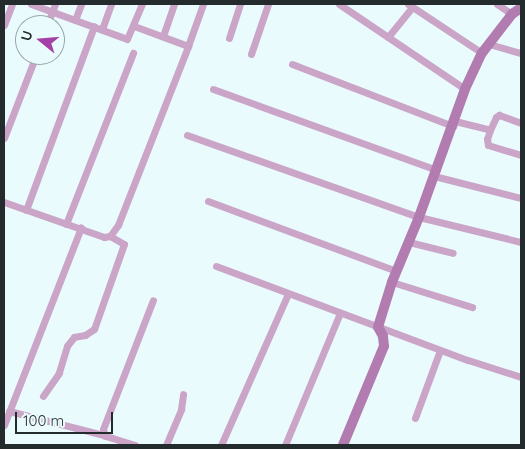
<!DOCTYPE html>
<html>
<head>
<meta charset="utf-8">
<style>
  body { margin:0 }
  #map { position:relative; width:525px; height:449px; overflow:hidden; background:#eafbfd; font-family:Quicksand,sans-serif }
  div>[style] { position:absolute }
  .street>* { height:7px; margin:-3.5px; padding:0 3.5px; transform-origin:3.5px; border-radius:3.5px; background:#caa5c8 }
  .secondary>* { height:10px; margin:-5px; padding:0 5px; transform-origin:5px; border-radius:5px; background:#b27cb0 }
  span { translate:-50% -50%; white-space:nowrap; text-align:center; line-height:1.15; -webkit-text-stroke:4px #eafbfd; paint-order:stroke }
  .frame { position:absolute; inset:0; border:5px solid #242b2c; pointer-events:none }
  .north { position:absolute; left:15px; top:15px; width:50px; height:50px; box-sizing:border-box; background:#eafbfd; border:1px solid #9ba8a9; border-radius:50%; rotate:287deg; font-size:14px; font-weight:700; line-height:20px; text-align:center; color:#242b2c }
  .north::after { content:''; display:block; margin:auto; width:18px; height:22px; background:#a540a5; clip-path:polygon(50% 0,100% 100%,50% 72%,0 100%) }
  .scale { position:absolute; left:15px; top:412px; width:98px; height:22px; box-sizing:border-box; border:2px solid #242b2c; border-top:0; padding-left:6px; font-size:15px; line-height:18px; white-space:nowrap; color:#242b2c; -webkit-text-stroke:4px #eafbfd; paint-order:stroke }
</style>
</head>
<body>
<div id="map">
  <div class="street">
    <div style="left:31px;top:4px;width:102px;rotate:20deg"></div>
    <div style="left:127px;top:39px;width:38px;rotate:-67deg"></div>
    <div style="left:339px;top:4px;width:152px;rotate:34deg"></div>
    <div style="left:408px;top:4px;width:89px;rotate:33.5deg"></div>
    <div style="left:497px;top:4px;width:18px;rotate:34deg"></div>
    <div style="left:75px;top:20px;width:17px;rotate:-69deg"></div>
    <div style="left:4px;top:25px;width:22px;rotate:-69deg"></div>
    <div style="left:47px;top:25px;width:22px;rotate:-69deg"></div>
    <div style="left:134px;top:26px;width:58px;rotate:20.3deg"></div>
    <div style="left:188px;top:46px;width:45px;rotate:-70.3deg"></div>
    <div style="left:102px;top:29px;width:27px;rotate:-70deg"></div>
    <div style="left:163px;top:36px;width:34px;rotate:-71deg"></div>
    <div style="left:388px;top:37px;width:38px;rotate:-51deg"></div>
    <div style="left:229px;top:38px;width:36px;rotate:-72deg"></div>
    <div style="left:489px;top:44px;width:33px;rotate:16deg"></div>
    <div style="left:251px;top:54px;width:53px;rotate:-71.2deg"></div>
    <div style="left:292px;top:64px;width:173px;rotate:21.1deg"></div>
    <div style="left:213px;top:89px;width:238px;rotate:19.9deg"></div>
    <div style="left:455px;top:121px;width:36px;rotate:14deg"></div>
    <div style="left:490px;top:130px;width:14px;rotate:-65deg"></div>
    <div style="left:496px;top:117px;width:4px;rotate:-34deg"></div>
    <div style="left:499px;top:115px;width:23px;rotate:20deg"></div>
    <div style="left:490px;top:130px;width:9px;rotate:108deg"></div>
    <div style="left:487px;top:139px;width:6px;rotate:81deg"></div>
    <div style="left:488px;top:145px;width:34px;rotate:17deg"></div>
    <div style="left:187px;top:135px;width:246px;rotate:19.5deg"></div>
    <div style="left:419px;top:217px;width:105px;rotate:13.8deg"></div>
    <div style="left:4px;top:138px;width:89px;rotate:-68.9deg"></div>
    <div style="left:434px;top:176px;width:90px;rotate:14.2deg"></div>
    <div style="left:208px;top:201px;width:201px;rotate:20.4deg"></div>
    <div style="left:4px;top:202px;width:106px;rotate:19.3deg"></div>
    <div style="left:104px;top:237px;width:6px;rotate:-9deg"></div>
    <div style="left:110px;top:236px;width:16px;rotate:30deg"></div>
    <div style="left:124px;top:244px;width:90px;rotate:109.4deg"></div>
    <div style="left:94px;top:329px;width:11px;rotate:146deg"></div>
    <div style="left:85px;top:335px;width:11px;rotate:170deg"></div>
    <div style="left:74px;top:337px;width:11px;rotate:128deg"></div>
    <div style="left:67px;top:346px;width:28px;rotate:107deg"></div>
    <div style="left:59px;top:373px;width:28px;rotate:125deg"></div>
    <div style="left:26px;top:210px;width:196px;rotate:-69.7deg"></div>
    <div style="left:66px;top:224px;width:184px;rotate:-68.6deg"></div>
    <div style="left:110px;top:236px;width:14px;rotate:-54deg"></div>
    <div style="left:118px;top:225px;width:192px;rotate:-68.6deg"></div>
    <div style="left:409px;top:242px;width:45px;rotate:14deg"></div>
    <div style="left:216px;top:266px;width:269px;rotate:20.5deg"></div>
    <div style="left:468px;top:360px;width:56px;rotate:17.8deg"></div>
    <div style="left:392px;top:282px;width:84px;rotate:17.4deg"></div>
    <div style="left:9px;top:411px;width:98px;rotate:14.2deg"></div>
    <div style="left:415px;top:418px;width:72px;rotate:-69.8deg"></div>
    <div style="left:4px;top:425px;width:212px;rotate:-68.7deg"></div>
    <div style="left:135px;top:445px;width:31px;rotate:-163deg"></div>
    <div style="left:105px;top:436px;width:7px;rotate:-106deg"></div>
    <div style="left:103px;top:429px;width:138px;rotate:-68.8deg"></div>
    <div style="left:166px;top:445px;width:39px;rotate:-67deg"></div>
    <div style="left:181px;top:409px;width:15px;rotate:-82deg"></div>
    <div style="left:221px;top:445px;width:165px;rotate:-66.1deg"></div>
    <div style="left:285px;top:445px;width:143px;rotate:-67.4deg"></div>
  </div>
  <div class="secondary">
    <div style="left:343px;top:445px;width:107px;rotate:-67.5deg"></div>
    <div style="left:384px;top:346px;width:10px;rotate:-96deg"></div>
    <div style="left:383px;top:336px;width:10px;rotate:-119deg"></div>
    <div style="left:378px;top:327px;width:47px;rotate:-72.7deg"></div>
    <div style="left:392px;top:282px;width:70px;rotate:-67.4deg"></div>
    <div style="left:419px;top:217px;width:136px;rotate:-70.2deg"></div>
    <div style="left:465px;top:89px;width:40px;rotate:-65deg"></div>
    <div style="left:482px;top:53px;width:49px;rotate:-52.4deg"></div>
    <div style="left:512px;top:14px;width:11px;rotate:-34deg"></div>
  </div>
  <div class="frame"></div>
  <div class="north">U</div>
  <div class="scale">100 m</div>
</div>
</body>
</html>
